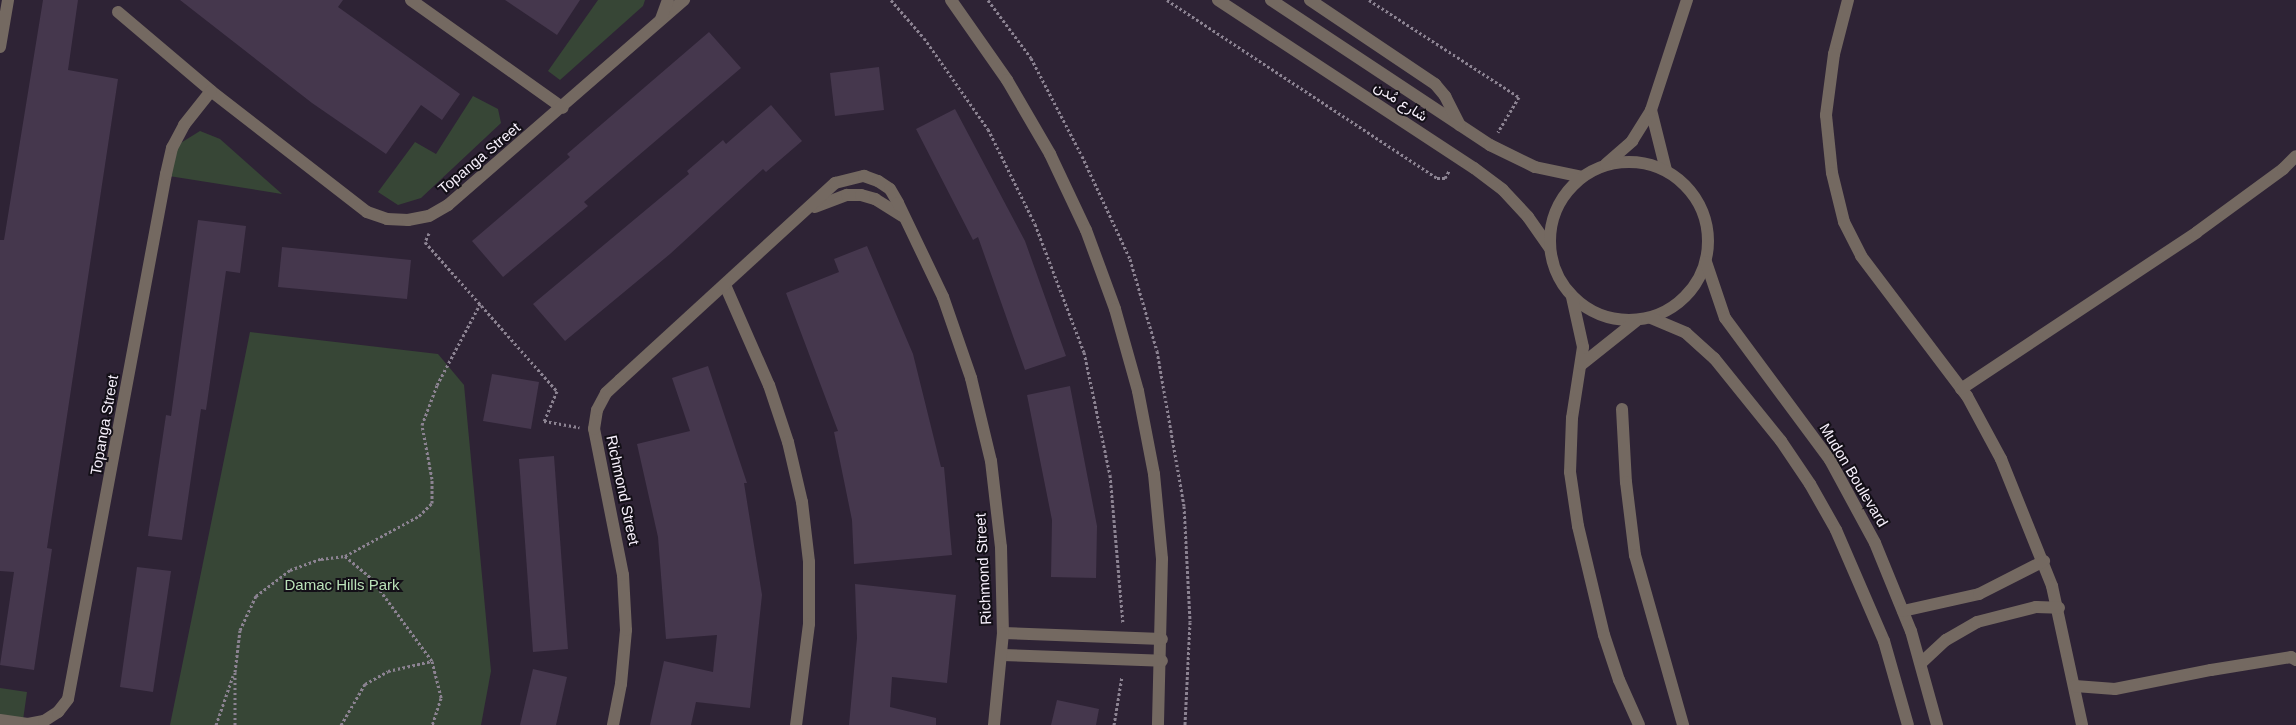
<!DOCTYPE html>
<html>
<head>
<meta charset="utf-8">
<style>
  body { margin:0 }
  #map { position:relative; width:2296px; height:725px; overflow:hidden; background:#2e2335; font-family:Helvetica,Vazirmatn,sans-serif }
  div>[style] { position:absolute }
  .green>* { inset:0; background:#374636 }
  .building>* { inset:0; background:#45374d }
  .path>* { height:3px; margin-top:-1.5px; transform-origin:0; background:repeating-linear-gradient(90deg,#8c8392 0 2.5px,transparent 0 5px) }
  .minor>* { height:12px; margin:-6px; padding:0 6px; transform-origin:6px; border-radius:6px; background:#746961 }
  .minor>.ring { margin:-6px; padding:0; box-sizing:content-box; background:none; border:12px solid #746961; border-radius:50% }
  span { translate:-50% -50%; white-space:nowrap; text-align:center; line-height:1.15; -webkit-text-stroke:4px #130f17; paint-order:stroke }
  .street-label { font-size:15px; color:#f7f0fc }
  .park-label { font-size:15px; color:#bae2b8 }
</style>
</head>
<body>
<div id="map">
  <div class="green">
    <div style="clip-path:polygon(598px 0,645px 0,643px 6px,560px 80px,548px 71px)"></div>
    <div style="clip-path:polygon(473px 96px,498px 109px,501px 123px,421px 198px,398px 205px,378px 192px,415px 142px,436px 154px)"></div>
    <div style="clip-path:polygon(200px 131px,220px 139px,282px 194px,169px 176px,179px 144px)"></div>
    <div style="clip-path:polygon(250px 332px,438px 354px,464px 385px,491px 671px,481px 725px,170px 725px)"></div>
    <div style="clip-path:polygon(0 688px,27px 692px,23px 720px,0 717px)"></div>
  </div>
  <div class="building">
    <div style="clip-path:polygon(43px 0,78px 0,68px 70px,118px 79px,47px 548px,52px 549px,34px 670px,0 665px,14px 572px,0 571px,0 240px,4px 240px)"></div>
    <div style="clip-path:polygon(180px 0,343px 0,338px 7px,460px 94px,442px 120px,421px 105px,386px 154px,312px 103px)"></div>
    <div style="clip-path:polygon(505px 0,580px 0,557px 35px)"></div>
    <div style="clip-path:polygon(709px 32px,741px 68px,584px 202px,588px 206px,503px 277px,472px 241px,570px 157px,567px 154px)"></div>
    <div style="clip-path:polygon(879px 67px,884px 110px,835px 116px,830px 73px)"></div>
    <div style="clip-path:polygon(771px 105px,802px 141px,766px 172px,763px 169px,670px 254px,565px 341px,533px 304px,689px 174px,687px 171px,723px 140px,726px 144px)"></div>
    <div style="clip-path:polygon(955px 109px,1025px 241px,1066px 356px,1025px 370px,978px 237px,973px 240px,916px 129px)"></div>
    <div style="clip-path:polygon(198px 220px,246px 226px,240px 273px,226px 271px,206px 410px,201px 409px,182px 540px,148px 536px,166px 415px,171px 416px)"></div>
    <div style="clip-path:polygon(867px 246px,913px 354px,941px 467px,944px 467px,952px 555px,854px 564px,852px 520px,834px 432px,838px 431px,786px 293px,839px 272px,834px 259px)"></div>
    <div style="clip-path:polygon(282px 247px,411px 260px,407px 299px,278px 287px)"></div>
    <div style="clip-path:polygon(708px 366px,747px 483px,744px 483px,762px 595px,750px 708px,696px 702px,691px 725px,650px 725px,664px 661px,713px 672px,717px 635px,666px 639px,658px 537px,637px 444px,690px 431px,672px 378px)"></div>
    <div style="clip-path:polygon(492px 374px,539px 382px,531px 429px,483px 421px)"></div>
    <div style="clip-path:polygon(1070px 386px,1097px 526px,1096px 578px,1051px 577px,1052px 520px,1027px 395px)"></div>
    <div style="clip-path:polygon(554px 456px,568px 649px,533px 652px,519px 459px)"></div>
    <div style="clip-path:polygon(137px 567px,171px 571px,153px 692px,120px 687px)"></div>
    <div style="clip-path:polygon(855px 584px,956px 595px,947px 683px,892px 677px,890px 707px,936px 718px,936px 725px,849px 725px,857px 638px)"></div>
    <div style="clip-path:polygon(533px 669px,567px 677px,556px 725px,520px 725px)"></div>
    <div style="clip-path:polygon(1057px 700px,1099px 709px,1096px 725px,1051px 725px)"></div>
  </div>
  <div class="path">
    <div style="left:891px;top:0;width:50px;rotate:49deg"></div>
    <div style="left:924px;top:38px;width:111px;rotate:54.9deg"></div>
    <div style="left:988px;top:129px;width:106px;rotate:63.7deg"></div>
    <div style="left:1035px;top:224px;width:137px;rotate:69.1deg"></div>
    <div style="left:1084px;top:352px;width:126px;rotate:78.1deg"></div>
    <div style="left:1110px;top:475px;width:149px;rotate:85deg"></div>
    <div style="left:988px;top:0;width:72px;rotate:53.4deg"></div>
    <div style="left:1031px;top:58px;width:110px;rotate:62.5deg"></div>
    <div style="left:1082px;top:156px;width:114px;rotate:65deg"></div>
    <div style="left:1130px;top:259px;width:96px;rotate:73.6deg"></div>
    <div style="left:1157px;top:351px;width:157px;rotate:80.1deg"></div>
    <div style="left:1184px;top:506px;width:116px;rotate:87deg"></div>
    <div style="left:1190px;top:622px;width:103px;rotate:92.8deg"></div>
    <div style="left:1167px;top:0;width:323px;rotate:33.4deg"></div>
    <div style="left:1437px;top:178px;width:8px"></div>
    <div style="left:1445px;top:178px;width:8px;rotate:-60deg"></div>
    <div style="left:1369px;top:0;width:179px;rotate:32.9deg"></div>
    <div style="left:1519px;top:97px;width:41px;rotate:121deg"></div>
    <div style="left:429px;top:233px;width:10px;rotate:114deg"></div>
    <div style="left:425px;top:242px;width:199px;rotate:48.5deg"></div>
    <div style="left:557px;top:391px;width:33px;rotate:113deg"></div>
    <div style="left:544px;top:421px;width:36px;rotate:10deg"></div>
    <div style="left:345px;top:556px;width:84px;rotate:-28.4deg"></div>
    <div style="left:419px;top:516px;width:18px;rotate:-45deg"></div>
    <div style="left:432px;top:503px;width:24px;rotate:-90deg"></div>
    <div style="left:432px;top:479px;width:55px;rotate:-100.5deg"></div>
    <div style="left:422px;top:425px;width:43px;rotate:-69.4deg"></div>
    <div style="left:437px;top:385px;width:92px;rotate:-62deg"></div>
    <div style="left:216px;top:725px;width:52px;rotate:-70.9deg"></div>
    <div style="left:235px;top:725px;width:53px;rotate:-90deg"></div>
    <div style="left:235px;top:672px;width:42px;rotate:-83.2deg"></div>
    <div style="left:240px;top:630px;width:38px;rotate:-65deg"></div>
    <div style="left:256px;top:596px;width:43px;rotate:-37.4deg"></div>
    <div style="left:290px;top:570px;width:33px;rotate:-20deg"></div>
    <div style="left:321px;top:559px;width:24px;rotate:-7deg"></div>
    <div style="left:345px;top:556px;width:34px;rotate:40deg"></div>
    <div style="left:371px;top:578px;width:103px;rotate:53.7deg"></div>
    <div style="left:432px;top:661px;width:38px;rotate:76deg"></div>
    <div style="left:441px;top:698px;width:28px;rotate:108deg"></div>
    <div style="left:341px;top:725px;width:48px;rotate:-59.7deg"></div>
    <div style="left:365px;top:684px;width:26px;rotate:-29deg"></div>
    <div style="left:388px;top:671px;width:45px;rotate:-12.8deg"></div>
    <div style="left:1114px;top:725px;width:50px;rotate:-80.7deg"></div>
  </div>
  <div class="minor">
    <div style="left:411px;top:0;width:186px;rotate:35.4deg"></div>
    <div style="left:951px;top:0;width:98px;rotate:55deg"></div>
    <div style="left:1007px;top:80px;width:86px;rotate:59.8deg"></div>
    <div style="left:1050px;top:154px;width:84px;rotate:64.7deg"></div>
    <div style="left:1086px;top:230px;width:84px;rotate:69.8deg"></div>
    <div style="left:1115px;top:309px;width:85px;rotate:74.3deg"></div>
    <div style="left:1138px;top:391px;width:85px;rotate:79.1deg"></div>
    <div style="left:1154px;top:474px;width:85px;rotate:84.6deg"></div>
    <div style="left:1162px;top:559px;width:166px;rotate:91.4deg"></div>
    <div style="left:1218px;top:0;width:306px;rotate:33.3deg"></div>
    <div style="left:1474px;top:168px;width:36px;rotate:37deg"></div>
    <div style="left:1503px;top:190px;width:37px;rotate:47deg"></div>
    <div style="left:1528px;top:217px;width:37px;rotate:55deg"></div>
    <div style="left:1271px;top:0;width:263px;rotate:33.5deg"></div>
    <div style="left:1490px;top:145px;width:50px;rotate:26.1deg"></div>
    <div style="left:1535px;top:167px;width:48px;rotate:12deg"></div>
    <div style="left:1310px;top:0;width:151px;rotate:33.9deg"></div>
    <div style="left:1435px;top:84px;width:16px;rotate:50deg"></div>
    <div style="left:1445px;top:96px;width:33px;rotate:63deg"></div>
    <div style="left:1848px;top:0;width:56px;rotate:104.5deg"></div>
    <div style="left:1834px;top:54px;width:62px;rotate:97.5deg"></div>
    <div style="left:1826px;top:115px;width:58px;rotate:84.1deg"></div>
    <div style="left:1832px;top:173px;width:50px;rotate:76.2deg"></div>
    <div style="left:1844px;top:222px;width:38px;rotate:63deg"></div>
    <div style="left:1861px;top:256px;width:176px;rotate:52.9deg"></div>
    <div style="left:1967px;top:396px;width:72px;rotate:61.6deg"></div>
    <div style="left:2001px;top:459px;width:137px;rotate:68.1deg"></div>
    <div style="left:2052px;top:586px;width:142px;rotate:77.8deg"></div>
    <div style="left:118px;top:12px;width:122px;rotate:40.3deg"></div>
    <div style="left:211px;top:91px;width:197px;rotate:37.8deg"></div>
    <div style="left:367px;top:212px;width:21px;rotate:19deg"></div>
    <div style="left:387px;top:219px;width:21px;rotate:3deg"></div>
    <div style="left:408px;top:220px;width:21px;rotate:-11deg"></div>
    <div style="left:429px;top:216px;width:22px;rotate:-30deg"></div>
    <div style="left:448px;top:205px;width:313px;rotate:-41deg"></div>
    <div style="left:661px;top:19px;width:20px;rotate:-70deg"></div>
    <div style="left:0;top:47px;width:48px;rotate:-80.3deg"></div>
    <div style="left:1651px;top:110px;width:62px;rotate:76deg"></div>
    <div class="ring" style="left:1550px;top:162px;width:146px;height:146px"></div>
    <div style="left:1606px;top:164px;width:35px;rotate:-41deg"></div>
    <div style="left:1632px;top:141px;width:36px;rotate:-58deg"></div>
    <div style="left:1651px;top:110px;width:116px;rotate:-71.9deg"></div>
    <div style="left:815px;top:207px;width:34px;rotate:-21deg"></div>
    <div style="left:847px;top:195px;width:14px"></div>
    <div style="left:861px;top:195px;width:15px;rotate:16deg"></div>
    <div style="left:875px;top:199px;width:32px;rotate:32deg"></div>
    <div style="left:1706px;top:262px;width:59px;rotate:71.3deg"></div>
    <div style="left:1725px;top:318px;width:177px;rotate:53.5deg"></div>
    <div style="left:1830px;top:460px;width:94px;rotate:61.5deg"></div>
    <div style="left:1875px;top:543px;width:95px;rotate:67.8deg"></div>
    <div style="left:1911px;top:631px;width:98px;rotate:74.5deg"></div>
    <div style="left:725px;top:285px;width:109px;rotate:66.3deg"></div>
    <div style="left:769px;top:385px;width:60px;rotate:71.6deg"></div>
    <div style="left:788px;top:442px;width:62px;rotate:76.9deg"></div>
    <div style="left:802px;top:502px;width:60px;rotate:83.3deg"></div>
    <div style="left:809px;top:562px;width:62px;rotate:90deg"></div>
    <div style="left:809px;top:624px;width:102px;rotate:97.3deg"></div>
    <div style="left:1572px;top:297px;width:51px;rotate:77.6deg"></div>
    <div style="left:1583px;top:347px;width:72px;rotate:98.8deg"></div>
    <div style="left:1572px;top:418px;width:54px;rotate:92.1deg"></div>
    <div style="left:1570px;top:472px;width:55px;rotate:81.6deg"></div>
    <div style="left:1578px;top:526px;width:112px;rotate:76.6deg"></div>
    <div style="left:1604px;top:635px;width:47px;rotate:71.6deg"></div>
    <div style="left:1619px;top:680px;width:49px;rotate:66deg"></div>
    <div style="left:1651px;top:318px;width:38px;rotate:23deg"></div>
    <div style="left:1686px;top:333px;width:38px;rotate:42deg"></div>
    <div style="left:1714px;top:358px;width:107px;rotate:51.1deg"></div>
    <div style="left:1781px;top:441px;width:52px;rotate:56deg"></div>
    <div style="left:1810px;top:484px;width:53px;rotate:60.5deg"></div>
    <div style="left:1836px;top:530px;width:121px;rotate:66.6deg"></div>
    <div style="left:1884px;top:641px;width:87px;rotate:74.1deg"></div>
    <div style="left:1582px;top:364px;width:69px;rotate:-38.5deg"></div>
    <div style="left:1961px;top:389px;width:283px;rotate:-33.6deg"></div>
    <div style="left:2197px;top:232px;width:107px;rotate:-36.2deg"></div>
    <div style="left:2283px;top:169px;width:18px;rotate:-45deg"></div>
    <div style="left:1622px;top:409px;width:73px;rotate:86.9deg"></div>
    <div style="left:1626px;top:482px;width:74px;rotate:83deg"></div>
    <div style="left:1635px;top:555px;width:177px;rotate:74.2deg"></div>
    <div style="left:1903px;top:611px;width:78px;rotate:-12.6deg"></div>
    <div style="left:1979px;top:594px;width:73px;rotate:-26.9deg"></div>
    <div style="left:1003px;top:633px;width:159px;rotate:2.2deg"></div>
    <div style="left:1002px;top:655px;width:160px;rotate:2.1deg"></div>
    <div style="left:1921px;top:663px;width:34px;rotate:-43deg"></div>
    <div style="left:1946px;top:640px;width:36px;rotate:-30deg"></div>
    <div style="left:1977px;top:622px;width:61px;rotate:-14.3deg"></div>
    <div style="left:2036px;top:607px;width:23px;rotate:2deg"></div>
    <div style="left:2075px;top:686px;width:40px;rotate:4.3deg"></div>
    <div style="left:2115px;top:689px;width:98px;rotate:-11.2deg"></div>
    <div style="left:2211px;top:670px;width:81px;rotate:-9.2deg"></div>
    <div style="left:2291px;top:657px;width:6px;rotate:31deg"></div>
    <div style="left:0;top:720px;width:28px;rotate:8deg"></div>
    <div style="left:28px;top:724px;width:16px;rotate:-11deg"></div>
    <div style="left:44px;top:721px;width:17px;rotate:-33deg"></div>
    <div style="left:58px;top:712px;width:16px;rotate:-52deg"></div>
    <div style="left:68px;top:699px;width:534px;rotate:-79.43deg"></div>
    <div style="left:166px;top:174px;width:27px;rotate:-77deg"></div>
    <div style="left:172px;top:148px;width:26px;rotate:-62deg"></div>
    <div style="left:184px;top:125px;width:43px;rotate:-51.5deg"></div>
    <div style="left:613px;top:725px;width:42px;rotate:-79deg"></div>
    <div style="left:621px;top:684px;width:54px;rotate:-84.7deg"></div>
    <div style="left:626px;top:630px;width:55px;rotate:-93.1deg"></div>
    <div style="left:623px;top:575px;width:149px;rotate:-101.2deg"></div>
    <div style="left:594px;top:429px;width:19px;rotate:-81deg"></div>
    <div style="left:597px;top:410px;width:19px;rotate:-62deg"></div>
    <div style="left:606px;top:393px;width:19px;rotate:-43deg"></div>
    <div style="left:620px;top:380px;width:292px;rotate:-42.5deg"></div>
    <div style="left:835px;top:183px;width:30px;rotate:-14deg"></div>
    <div style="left:864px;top:176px;width:15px;rotate:20deg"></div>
    <div style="left:878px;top:181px;width:14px;rotate:34deg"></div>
    <div style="left:890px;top:189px;width:16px;rotate:60deg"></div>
    <div style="left:898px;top:203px;width:104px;rotate:64.4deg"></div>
    <div style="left:943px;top:297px;width:86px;rotate:70.9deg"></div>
    <div style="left:971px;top:378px;width:85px;rotate:76.5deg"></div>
    <div style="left:991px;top:461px;width:87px;rotate:83.4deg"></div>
    <div style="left:1001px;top:547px;width:86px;rotate:88.7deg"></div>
    <div style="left:1003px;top:633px;width:92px;rotate:95.6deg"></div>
  </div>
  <div class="street-label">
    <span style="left:1401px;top:101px;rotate:33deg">شارع مُدن</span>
    <span style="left:479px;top:158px;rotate:-40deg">Topanga Street</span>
    <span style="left:104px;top:425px;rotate:-80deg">Topanga Street</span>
    <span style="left:1854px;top:475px;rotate:59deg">Mudon Boulevard</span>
    <span style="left:623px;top:490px;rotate:78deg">Richmond Street</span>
    <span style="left:983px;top:569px;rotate:-93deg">Richmond Street</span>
  </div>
  <div class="park-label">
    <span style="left:342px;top:585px">Damac Hills Park</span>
  </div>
</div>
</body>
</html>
